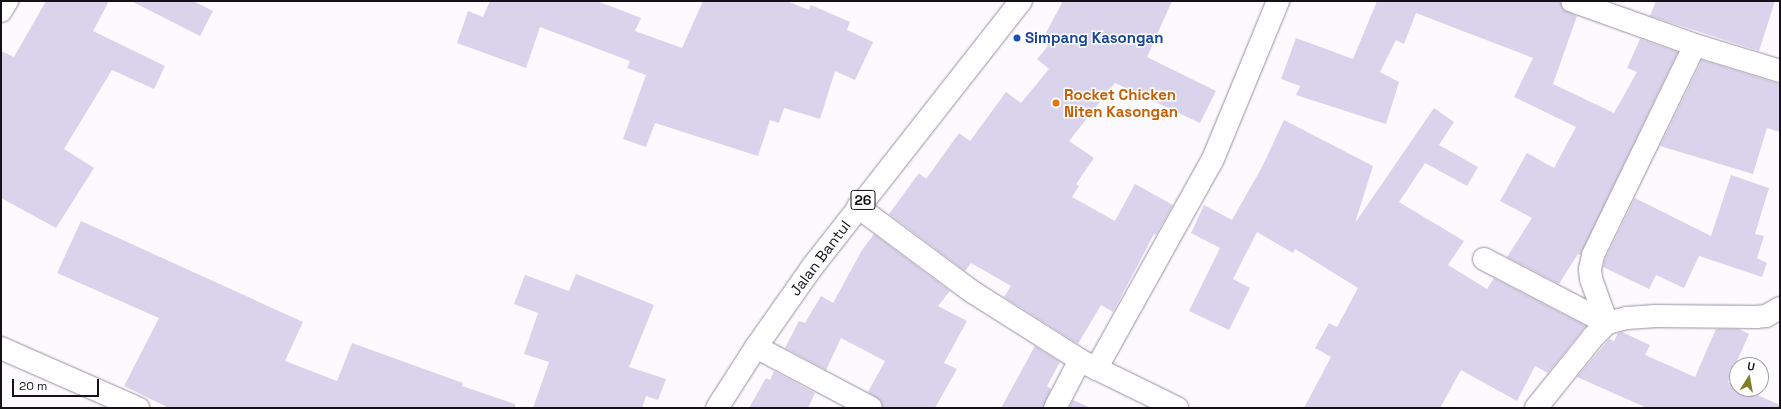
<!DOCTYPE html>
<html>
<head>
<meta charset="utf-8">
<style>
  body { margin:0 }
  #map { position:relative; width:1781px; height:409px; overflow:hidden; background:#fdfaff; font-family:"Space Grotesk",sans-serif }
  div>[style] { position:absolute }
  .building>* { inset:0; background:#d9d3eb }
  .roads { filter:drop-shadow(0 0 1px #998da2) drop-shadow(0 0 1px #998da2) }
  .street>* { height:22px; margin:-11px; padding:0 11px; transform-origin:11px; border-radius:11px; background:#fff }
  .primary>* { height:22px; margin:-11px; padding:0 11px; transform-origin:11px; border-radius:11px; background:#fff }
  .dots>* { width:11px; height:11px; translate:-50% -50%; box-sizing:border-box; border:2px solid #fff; border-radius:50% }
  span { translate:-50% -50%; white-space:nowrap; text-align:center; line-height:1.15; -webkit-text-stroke:3px #fff; paint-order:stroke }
  .shield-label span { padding:1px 3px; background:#fff; border:1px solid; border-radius:3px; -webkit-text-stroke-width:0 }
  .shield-label { font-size:14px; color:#151118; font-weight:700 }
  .transit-label { font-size:15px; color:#164399; font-weight:700 }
  .left { translate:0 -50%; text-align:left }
  .food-label { font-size:15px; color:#c56008; font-weight:700 }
  .street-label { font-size:15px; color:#151118 }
  .frame { position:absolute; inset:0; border:2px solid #151118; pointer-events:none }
  .north { position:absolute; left:1729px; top:357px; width:40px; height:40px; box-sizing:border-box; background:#fff; border:1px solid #a1a0a3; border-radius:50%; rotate:11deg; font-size:11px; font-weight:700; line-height:16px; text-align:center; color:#151118 }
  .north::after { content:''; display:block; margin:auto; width:14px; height:18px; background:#827e25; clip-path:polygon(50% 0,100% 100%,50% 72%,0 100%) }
  .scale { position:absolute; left:12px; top:379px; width:87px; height:18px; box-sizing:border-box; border:2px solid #151118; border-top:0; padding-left:5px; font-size:12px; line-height:14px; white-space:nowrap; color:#151118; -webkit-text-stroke:3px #fff; paint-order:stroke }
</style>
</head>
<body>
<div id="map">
  <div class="building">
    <div style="clip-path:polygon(46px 1px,109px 1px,93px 31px,165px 66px,154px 89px,112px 70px,64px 149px,94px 168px,56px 228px,1px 198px,1px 51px,14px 57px)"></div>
    <div style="clip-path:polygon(131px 1px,193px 1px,213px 11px,200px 36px)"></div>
    <div style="clip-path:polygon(490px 1px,597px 1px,641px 18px,635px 31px,682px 48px,703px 1px,787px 1px,809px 10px,811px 5px,850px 22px,847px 30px,873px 42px,855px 80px,835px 71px,820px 119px,784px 108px,779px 123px,770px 120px,758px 156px,655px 123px,646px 147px,623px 139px,646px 75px,627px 68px,630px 61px,540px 27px,526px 68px,457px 43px,468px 11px,483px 17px)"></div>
    <div style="clip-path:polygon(1063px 1px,1172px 1px,1147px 57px,1216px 91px,1200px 123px,1115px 83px,1069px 141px,1094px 158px,1076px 184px,1079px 186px,1072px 197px,1115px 221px,1135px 184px,1173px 205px,1156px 235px,1154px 234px,1113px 312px,1101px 305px,1078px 344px,1004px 297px,1011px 286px,971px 263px,965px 271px,889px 214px,919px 173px,926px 179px,959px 133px,970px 141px,1006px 92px,1021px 103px,1049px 69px,1037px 59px,1048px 46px,1041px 42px)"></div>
    <div style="clip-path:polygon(1377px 1px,1560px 1px,1563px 9px,1577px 16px,1553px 84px,1614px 113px,1637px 72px,1627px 68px,1640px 39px,1678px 52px,1580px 255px,1578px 254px,1559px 284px,1507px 257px,1532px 218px,1500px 201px,1527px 153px,1554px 168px,1576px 127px,1514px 97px,1533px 58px,1416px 13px,1404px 44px,1396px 40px,1380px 72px,1399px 82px,1386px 124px,1296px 95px,1300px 86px,1281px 79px,1296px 38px,1353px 59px)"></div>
    <div style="clip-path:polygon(1656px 1px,1775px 1px,1759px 51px,1650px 16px)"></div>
    <div style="clip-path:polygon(1702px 60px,1780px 84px,1780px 132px,1767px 128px,1753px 174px,1660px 146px)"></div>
    <div style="clip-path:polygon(1434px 108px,1454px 122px,1439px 145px,1478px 167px,1467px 186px,1425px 163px,1399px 202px,1464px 241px,1448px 265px,1487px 289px,1494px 278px,1586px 326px,1548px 373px,1535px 366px,1517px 401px,1461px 370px,1440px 408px,1304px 408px,1331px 357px,1315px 348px,1329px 323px,1337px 327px,1358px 288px,1295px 249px,1293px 253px,1257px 232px,1233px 279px,1250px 288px,1229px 330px,1189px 311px,1220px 248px,1191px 233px,1204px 205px,1232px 220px,1262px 167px,1284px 120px,1373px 166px,1355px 223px)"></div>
    <div style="clip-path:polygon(1731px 175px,1769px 188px,1755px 234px,1764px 236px,1757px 258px,1767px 263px,1762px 277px,1699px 256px,1684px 288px,1656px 275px,1649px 289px,1603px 267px,1605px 259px,1635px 198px,1711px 236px)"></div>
    <div style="clip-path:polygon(81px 221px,303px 322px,285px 361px,337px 381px,352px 343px,463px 383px,462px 386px,515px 404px,515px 408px,169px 408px,124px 386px,159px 318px,57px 273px)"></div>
    <div style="clip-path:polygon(874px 234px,950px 291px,938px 306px,967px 321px,944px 363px,957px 369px,935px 408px,883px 408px,881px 401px,868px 392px,885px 361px,841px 338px,826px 370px,785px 348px,799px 321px,805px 323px,821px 296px,833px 303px,862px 250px)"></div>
    <div style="clip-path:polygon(576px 274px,654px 305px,629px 367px,666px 379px,658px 400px,646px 396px,642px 408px,533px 408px,549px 362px,524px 354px,538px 313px,514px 304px,525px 275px,569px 291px)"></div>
    <div style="clip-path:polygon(1716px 329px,1739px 329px,1749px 334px,1728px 382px,1737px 386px,1737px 389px,1744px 389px,1780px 405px,1780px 408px,1647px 408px,1577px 377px,1609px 339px,1614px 341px,1618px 333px,1622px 332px,1650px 345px,1645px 355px,1695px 377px)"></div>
    <div style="clip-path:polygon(1035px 346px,1060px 362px,1047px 386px,1051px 389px,1043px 408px,1001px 408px)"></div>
    <div style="clip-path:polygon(774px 371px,815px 393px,808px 408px,749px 408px,766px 378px,770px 380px)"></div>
    <div style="clip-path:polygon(1073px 400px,1091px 408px,1069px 408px)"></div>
  </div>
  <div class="roads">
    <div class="street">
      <div style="left:1572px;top:1px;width:131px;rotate:19.7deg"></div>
      <div style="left:1695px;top:45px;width:89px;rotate:17deg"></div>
      <div style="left:1px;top:11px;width:12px;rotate:-59deg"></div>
      <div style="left:858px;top:207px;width:141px;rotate:36.6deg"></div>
      <div style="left:971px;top:291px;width:129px;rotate:32.3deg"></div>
      <div style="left:1080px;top:360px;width:54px;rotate:117.5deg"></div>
      <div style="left:1484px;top:259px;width:139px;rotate:27.5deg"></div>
      <div style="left:1607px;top:323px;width:47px;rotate:-110deg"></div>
      <div style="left:1591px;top:279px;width:10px;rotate:-96deg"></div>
      <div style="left:1590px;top:269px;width:14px;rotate:-78deg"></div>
      <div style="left:1593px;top:255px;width:233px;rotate:-64.1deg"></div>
      <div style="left:756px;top:347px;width:130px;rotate:27.9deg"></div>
      <div style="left:1px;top:348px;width:150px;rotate:23.7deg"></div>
      <div style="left:1083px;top:362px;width:105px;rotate:26.1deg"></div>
      <div style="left:1096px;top:369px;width:240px;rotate:-60.9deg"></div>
      <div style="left:1213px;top:159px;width:171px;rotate:-67.6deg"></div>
      <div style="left:1536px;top:408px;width:91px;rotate:-51.2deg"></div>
      <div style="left:1593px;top:337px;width:20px;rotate:-45deg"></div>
      <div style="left:1607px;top:323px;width:21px;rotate:-14deg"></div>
      <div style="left:1627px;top:318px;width:26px;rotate:-4deg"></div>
      <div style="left:1653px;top:316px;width:103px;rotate:0.6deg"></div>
      <div style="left:1756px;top:317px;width:10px;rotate:-6deg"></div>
      <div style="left:1766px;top:316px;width:16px;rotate:-30deg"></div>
    </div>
    <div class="primary">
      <div style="left:717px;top:408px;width:72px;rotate:-57.4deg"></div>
      <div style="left:756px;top:347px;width:99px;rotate:-54.9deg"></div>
      <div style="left:813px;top:266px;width:337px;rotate:-51.9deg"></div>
    </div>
  </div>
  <div class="dots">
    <div style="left:1017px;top:38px;background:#1a4fb4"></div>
    <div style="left:1056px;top:103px;background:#e8710a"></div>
  </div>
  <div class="shield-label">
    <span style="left:863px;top:200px">26</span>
  </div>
  <div class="transit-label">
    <span class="left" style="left:1025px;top:38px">Simpang Kasongan</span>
  </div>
  <div class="food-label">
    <span class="left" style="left:1064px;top:103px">Rocket Chicken<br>Niten Kasongan</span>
  </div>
  <div class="street-label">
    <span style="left:820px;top:258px;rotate:-53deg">Jalan Bantul</span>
  </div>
  <div class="frame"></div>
  <div class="north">U</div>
  <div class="scale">20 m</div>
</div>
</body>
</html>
